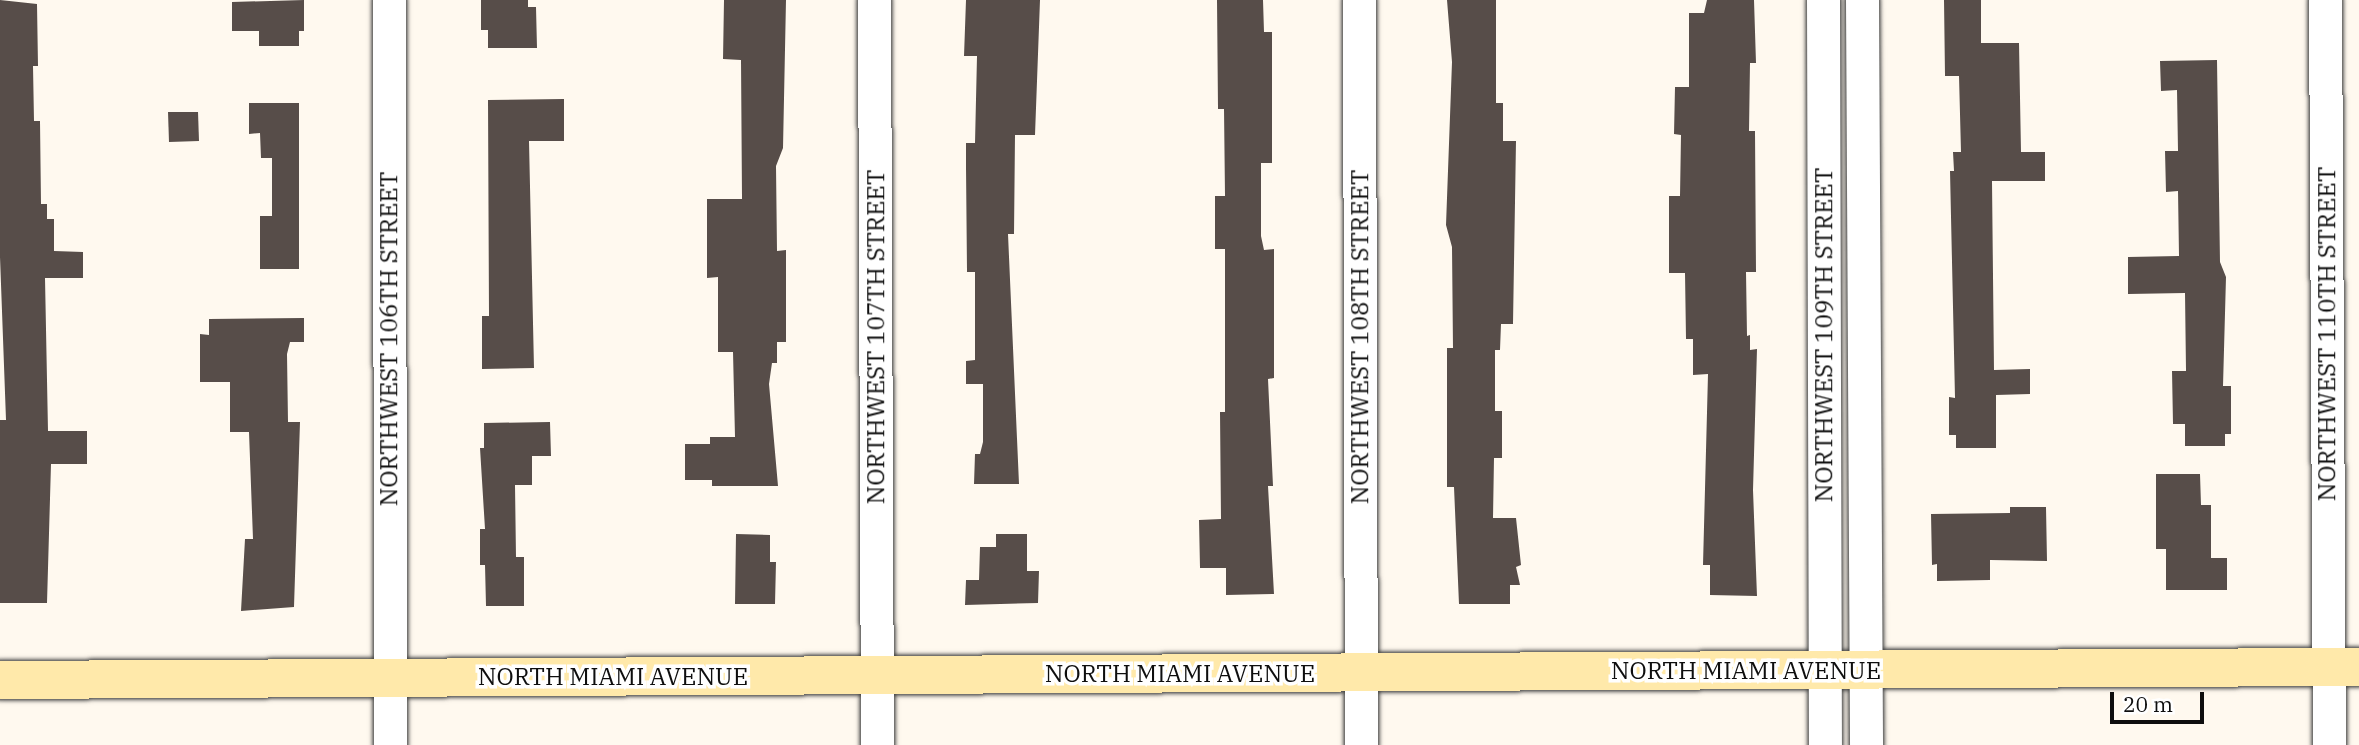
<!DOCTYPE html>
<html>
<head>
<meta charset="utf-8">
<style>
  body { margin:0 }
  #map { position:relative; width:2359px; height:745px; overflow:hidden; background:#fff9ef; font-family:"IBM Plex Serif",serif }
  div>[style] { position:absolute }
  .building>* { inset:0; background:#574d49 }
  .roads { filter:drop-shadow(0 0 2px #414141) drop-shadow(0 0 2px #414141) }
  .street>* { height:33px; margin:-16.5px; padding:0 16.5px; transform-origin:16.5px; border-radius:16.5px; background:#fff }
  .secondary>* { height:38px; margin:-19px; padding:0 19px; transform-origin:19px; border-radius:19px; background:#ffe9aa }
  span { translate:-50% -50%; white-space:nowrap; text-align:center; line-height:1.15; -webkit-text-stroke:7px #fff; paint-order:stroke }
  .street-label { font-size:24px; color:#0e0e0e }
  .scale { position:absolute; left:2110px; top:692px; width:94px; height:32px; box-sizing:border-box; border:4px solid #0e0e0e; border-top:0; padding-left:9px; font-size:21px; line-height:24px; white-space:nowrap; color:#0e0e0e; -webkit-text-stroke:5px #fff; paint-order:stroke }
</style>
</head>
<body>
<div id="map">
  <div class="building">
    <div style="clip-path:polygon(0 0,37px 4px,38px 66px,33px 66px,34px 121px,40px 121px,41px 204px,47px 204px,47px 219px,54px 219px,54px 251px,83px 252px,83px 278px,45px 278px,48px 431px,87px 431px,87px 464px,51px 464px,47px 603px,0 603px,0 420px,6px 420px,0 257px)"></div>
    <div style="clip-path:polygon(304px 0,304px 31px,299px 31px,299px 46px,259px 46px,259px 31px,232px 31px,232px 2px)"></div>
    <div style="clip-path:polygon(481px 0,528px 0,528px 7px,536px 7px,537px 48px,488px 48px,488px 30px,481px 30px)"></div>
    <div style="clip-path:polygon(724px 0,786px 0,783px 148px,776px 166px,777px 251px,786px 250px,786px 342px,777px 342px,777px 363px,772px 363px,769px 384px,778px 486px,712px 486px,712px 480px,685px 480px,685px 444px,710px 444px,710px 437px,735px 437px,733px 352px,718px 352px,718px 277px,707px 278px,707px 199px,742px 199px,741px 60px,723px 59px)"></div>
    <div style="clip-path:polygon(966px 0,1040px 0,1035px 135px,1015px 135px,1014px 234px,1008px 234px,1019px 484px,974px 484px,975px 454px,980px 454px,983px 442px,983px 384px,966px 384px,966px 361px,975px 360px,975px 272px,967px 272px,966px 167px,966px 143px,975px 143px,977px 56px,964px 56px)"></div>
    <div style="clip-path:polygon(1217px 0,1263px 0,1264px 32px,1272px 32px,1272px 163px,1261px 163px,1261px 236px,1264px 250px,1274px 249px,1274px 378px,1268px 379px,1273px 486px,1268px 486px,1274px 594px,1226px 595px,1226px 568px,1200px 568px,1199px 520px,1221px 519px,1220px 412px,1225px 412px,1225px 249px,1215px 249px,1215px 196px,1225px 196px,1224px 109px,1218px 109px)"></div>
    <div style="clip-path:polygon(1447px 0,1496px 0,1496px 103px,1503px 103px,1503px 141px,1516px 141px,1513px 324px,1501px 324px,1500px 350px,1495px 350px,1495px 411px,1502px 411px,1502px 458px,1494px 458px,1493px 518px,1516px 518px,1521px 565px,1516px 567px,1520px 585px,1510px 585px,1510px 604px,1459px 604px,1454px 487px,1447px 487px,1447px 348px,1453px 348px,1452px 247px,1446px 225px,1452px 62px)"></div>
    <div style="clip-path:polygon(1707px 0,1754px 0,1756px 63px,1750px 63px,1749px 131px,1755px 131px,1756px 272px,1746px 272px,1747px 336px,1750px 335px,1750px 350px,1757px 349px,1753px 490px,1757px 596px,1710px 595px,1710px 565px,1703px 565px,1708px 374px,1693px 375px,1693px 339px,1686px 339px,1685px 273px,1669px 273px,1669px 196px,1680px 196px,1681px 135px,1674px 134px,1675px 87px,1689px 87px,1689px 13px,1704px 13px)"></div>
    <div style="clip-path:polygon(1944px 0,1981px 0,1981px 43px,2019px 43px,2021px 152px,2045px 152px,2045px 181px,1992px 181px,1994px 370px,2030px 369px,2030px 394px,1996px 395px,1996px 448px,1956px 448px,1956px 435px,1949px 435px,1949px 397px,1955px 398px,1950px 171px,1954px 171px,1953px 152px,1961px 152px,1959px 76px,1945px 76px)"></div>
    <div style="clip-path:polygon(2217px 60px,2220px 262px,2226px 277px,2223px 386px,2231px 386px,2231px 434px,2225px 434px,2225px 446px,2185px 446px,2185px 424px,2173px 424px,2172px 371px,2186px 371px,2185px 293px,2128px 294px,2128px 257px,2179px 256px,2178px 191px,2166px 192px,2165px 151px,2178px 151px,2177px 90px,2161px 91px,2160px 61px)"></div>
    <div style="clip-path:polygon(564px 99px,564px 141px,529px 141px,534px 368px,482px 369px,482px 316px,489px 316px,488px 100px)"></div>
    <div style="clip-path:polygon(249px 103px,299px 103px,299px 269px,260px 269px,260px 216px,272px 216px,272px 158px,261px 158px,260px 133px,249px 134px)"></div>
    <div style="clip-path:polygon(168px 112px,198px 112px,199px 141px,169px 142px)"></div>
    <div style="clip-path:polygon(304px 318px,304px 342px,290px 342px,287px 354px,288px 422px,300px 422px,294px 607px,241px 611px,245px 539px,253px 539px,249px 432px,230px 432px,230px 382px,200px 382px,200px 334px,209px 335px,209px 319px)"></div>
    <div style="clip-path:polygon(550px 422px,551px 456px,532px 456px,532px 485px,515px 485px,516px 557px,524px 557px,524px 606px,486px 606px,485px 565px,480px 565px,480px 529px,485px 529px,480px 448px,484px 448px,484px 423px)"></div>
    <div style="clip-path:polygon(2156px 474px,2200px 474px,2201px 505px,2211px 505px,2211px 558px,2227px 558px,2227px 590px,2166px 590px,2166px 549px,2156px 549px)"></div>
    <div style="clip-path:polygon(2010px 507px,2046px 507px,2047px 561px,1990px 560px,1990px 580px,1937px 581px,1937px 564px,1932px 565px,1931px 514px,2010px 513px)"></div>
    <div style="clip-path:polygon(736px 534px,770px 535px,770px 562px,776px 562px,775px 604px,735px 604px)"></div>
    <div style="clip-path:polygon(996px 534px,1027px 534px,1027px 571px,1039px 571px,1038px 603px,965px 605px,966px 580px,979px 580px,980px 547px,996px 547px)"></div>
  </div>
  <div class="roads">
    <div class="street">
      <div style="left:389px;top:0;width:745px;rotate:89.92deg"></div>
      <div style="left:874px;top:0;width:745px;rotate:89.77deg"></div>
      <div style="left:1359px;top:0;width:745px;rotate:89.85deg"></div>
      <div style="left:1823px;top:0;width:745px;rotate:89.85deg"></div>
      <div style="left:1862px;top:0;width:745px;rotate:89.69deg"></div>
      <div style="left:2325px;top:0;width:745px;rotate:89.69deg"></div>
    </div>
    <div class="secondary">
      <div style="left:0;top:680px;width:2359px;rotate:-0.32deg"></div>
    </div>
  </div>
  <div class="street-label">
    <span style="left:2327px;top:334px;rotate:-90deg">NORTHWEST 110TH STREET</span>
    <span style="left:1824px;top:335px;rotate:-90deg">NORTHWEST 109TH STREET</span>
    <span style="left:876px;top:337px;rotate:-90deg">NORTHWEST 107TH STREET</span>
    <span style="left:1360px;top:337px;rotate:-90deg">NORTHWEST 108TH STREET</span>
    <span style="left:389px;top:339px;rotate:-90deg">NORTHWEST 106TH STREET</span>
    <span style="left:1746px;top:671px">NORTH MIAMI AVENUE</span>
    <span style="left:1180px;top:674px">NORTH MIAMI AVENUE</span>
    <span style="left:613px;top:677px">NORTH MIAMI AVENUE</span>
  </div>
  <div class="scale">20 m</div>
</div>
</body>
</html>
